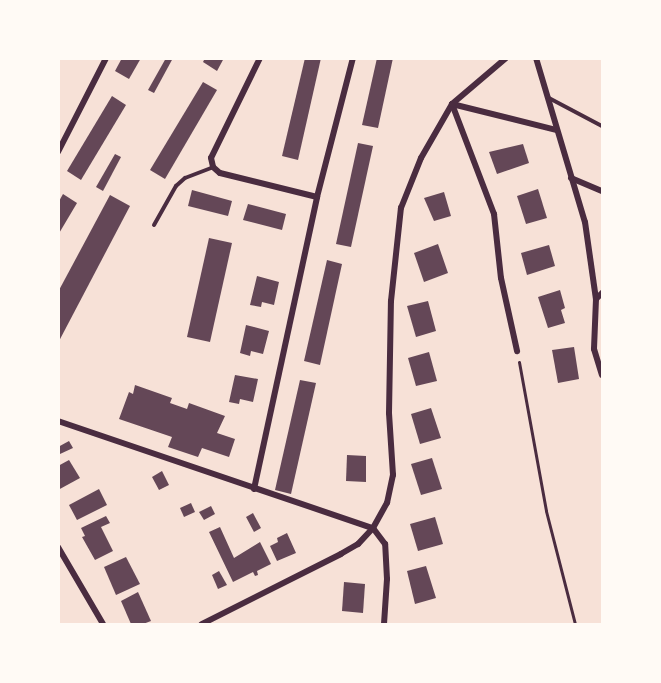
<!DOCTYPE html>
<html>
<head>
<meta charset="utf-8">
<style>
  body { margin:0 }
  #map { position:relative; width:661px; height:683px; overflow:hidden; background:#f7e1d7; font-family:"Zilla Slab",serif }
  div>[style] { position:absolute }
  .building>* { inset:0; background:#644757 }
  .path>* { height:3px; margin:-1.5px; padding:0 1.5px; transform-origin:1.5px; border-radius:1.5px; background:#4a2c40 }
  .service>* { height:4px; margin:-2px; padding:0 2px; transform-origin:2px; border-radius:2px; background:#4a2c40 }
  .minor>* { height:6px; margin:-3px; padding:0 3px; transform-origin:3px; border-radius:3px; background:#4a2c40 }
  span { translate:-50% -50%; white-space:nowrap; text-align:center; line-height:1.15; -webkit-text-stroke:4.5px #fffaf5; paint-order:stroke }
  .frame { position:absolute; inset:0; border:60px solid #fffaf5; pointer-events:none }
</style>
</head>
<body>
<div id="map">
  <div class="building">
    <div style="clip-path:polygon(122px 58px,141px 58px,129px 79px,115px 71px)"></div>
    <div style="clip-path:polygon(166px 58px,173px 58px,154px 93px,148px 90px)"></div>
    <div style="clip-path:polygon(205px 58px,224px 58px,217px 71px,203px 62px)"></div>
    <div style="clip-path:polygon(305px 58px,321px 58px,298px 160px,282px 156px)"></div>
    <div style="clip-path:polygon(377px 58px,393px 58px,378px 128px,362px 125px)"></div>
    <div style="clip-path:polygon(203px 82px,217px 90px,165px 179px,150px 170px)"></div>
    <div style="clip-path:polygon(112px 96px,126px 105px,81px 180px,67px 171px)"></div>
    <div style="clip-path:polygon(358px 143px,373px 146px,351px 247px,336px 244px)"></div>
    <div style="clip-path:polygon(523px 144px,529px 163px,497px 174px,489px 152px)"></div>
    <div style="clip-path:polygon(115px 154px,121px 157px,103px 191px,96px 187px)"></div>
    <div style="clip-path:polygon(538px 189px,547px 218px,526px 224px,517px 196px)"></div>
    <div style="clip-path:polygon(192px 190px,232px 201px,228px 216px,188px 206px)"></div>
    <div style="clip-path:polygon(444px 192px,451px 216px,434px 221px,424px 198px)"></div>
    <div style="clip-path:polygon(63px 194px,77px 203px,58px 235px,58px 203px)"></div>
    <div style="clip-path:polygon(110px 195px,130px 206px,58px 343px,58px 292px)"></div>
    <div style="clip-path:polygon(248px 204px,286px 214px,282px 230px,243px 220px)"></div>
    <div style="clip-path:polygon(209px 238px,232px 243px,210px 342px,187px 337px)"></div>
    <div style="clip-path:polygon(438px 244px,448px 273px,424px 282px,414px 253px)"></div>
    <div style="clip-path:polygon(549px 245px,555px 266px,527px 275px,521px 253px)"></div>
    <div style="clip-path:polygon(327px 260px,342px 264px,320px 365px,304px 361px)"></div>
    <div style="clip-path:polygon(257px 276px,279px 282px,274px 305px,262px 302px,261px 307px,250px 305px)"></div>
    <div style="clip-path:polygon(560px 290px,565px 308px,561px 310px,565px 323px,548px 328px,538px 297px)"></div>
    <div style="clip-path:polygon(428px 301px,436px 331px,416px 337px,407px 306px)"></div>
    <div style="clip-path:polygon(246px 325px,269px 331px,263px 354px,251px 351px,250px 356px,240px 353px)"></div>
    <div style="clip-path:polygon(574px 347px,579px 379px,558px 383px,552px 350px)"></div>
    <div style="clip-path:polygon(429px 352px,437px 381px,416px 386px,408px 358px)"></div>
    <div style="clip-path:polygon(235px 375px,258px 379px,253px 402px,240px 399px,239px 404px,229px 402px)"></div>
    <div style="clip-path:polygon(300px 380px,316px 383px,291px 494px,275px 490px)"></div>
    <div style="clip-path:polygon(135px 385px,172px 398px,170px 403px,187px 409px,189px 403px,225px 416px,217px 433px,235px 439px,229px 457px,202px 448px,198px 457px,168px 447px,172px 437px,119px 419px,129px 392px,133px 394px)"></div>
    <div style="clip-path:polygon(431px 408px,441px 438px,420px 444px,411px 414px)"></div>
    <div style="clip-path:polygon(69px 441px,73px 448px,60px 454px,58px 447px)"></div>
    <div style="clip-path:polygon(347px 455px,366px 456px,366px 482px,346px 481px)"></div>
    <div style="clip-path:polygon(432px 458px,442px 489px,421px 495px,411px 464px)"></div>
    <div style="clip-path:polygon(69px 460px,80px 478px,58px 490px,58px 466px)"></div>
    <div style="clip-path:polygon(162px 471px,169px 485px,159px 490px,152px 477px)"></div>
    <div style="clip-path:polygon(99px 489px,107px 505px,77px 520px,69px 505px)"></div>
    <div style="clip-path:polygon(191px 503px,195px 512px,184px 517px,180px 508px)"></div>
    <div style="clip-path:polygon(211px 506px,215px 514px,204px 520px,199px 512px)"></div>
    <div style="clip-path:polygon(253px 513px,261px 528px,254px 532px,246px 517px)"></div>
    <div style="clip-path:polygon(106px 516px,110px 523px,101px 527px,113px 551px,95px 560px,82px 537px,85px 536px,81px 528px)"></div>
    <div style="clip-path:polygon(435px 517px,443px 544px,418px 551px,410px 524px)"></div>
    <div style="clip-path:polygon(220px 527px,234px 558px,260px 542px,271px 564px,257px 571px,258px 575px,255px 576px,253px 572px,233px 582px,209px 532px)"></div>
    <div style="clip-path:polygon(287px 533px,296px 553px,277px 561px,270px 546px,278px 542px,277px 538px)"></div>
    <div style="clip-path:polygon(126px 557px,140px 584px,116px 595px,104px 567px)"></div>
    <div style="clip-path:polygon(426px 566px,436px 598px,415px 604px,407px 571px)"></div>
    <div style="clip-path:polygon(219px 571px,227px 585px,218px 589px,212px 575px)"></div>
    <div style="clip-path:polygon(344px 582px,365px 584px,363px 613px,342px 611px)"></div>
    <div style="clip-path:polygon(138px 592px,151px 621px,143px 624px,131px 624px,121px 601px)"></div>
  </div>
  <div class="path">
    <div style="left:519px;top:362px;width:151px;rotate:79.7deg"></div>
    <div style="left:546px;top:511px;width:117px;rotate:75.6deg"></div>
  </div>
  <div class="service">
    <div style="left:547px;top:97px;width:62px;rotate:27.8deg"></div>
    <div style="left:154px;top:225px;width:45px;rotate:-60.6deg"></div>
    <div style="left:176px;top:186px;width:12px;rotate:-42deg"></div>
    <div style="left:185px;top:178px;width:30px;rotate:-21deg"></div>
  </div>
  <div class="minor">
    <div style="left:260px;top:58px;width:111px;rotate:116.1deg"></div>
    <div style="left:211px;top:158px;width:9px;rotate:77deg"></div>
    <div style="left:213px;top:167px;width:9px;rotate:41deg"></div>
    <div style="left:220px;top:173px;width:100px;rotate:13.9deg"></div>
    <div style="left:536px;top:58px;width:171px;rotate:73.4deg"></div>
    <div style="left:585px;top:222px;width:78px;rotate:81.9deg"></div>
    <div style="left:452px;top:104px;width:118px;rotate:69.1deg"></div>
    <div style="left:494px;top:214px;width:64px;rotate:83.8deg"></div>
    <div style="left:501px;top:278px;width:75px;rotate:77.6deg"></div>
    <div style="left:452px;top:104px;width:107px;rotate:14deg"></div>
    <div style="left:58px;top:152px;width:106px;rotate:-62.9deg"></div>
    <div style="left:571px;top:178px;width:34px;rotate:23deg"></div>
    <div style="left:602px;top:293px;width:8px;rotate:135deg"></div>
    <div style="left:596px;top:299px;width:50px;rotate:92.3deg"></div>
    <div style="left:594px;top:349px;width:27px;rotate:73deg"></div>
    <div style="left:58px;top:421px;width:333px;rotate:18.8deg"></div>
    <div style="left:373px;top:528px;width:22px;rotate:133deg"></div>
    <div style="left:358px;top:544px;width:20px;rotate:150deg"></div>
    <div style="left:341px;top:554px;width:156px;rotate:153.3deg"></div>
    <div style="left:254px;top:489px;width:299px;rotate:-77.8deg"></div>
    <div style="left:317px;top:197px;width:144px;rotate:-75.5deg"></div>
    <div style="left:58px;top:547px;width:89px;rotate:59.7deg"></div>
    <div style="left:384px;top:624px;width:45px;rotate:-86.2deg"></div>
    <div style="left:387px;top:579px;width:35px;rotate:-93deg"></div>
    <div style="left:385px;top:544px;width:20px;rotate:-127deg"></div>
    <div style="left:373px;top:528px;width:29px;rotate:-61deg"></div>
    <div style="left:387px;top:503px;width:29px;rotate:-78deg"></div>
    <div style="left:393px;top:475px;width:62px;rotate:-93.7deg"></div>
    <div style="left:389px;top:413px;width:112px;rotate:-89deg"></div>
    <div style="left:391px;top:301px;width:94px;rotate:-83.9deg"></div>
    <div style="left:401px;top:208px;width:54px;rotate:-68.2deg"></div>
    <div style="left:421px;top:158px;width:62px;rotate:-60.1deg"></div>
    <div style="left:452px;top:104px;width:71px;rotate:-40.4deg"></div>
  </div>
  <div class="frame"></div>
</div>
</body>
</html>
